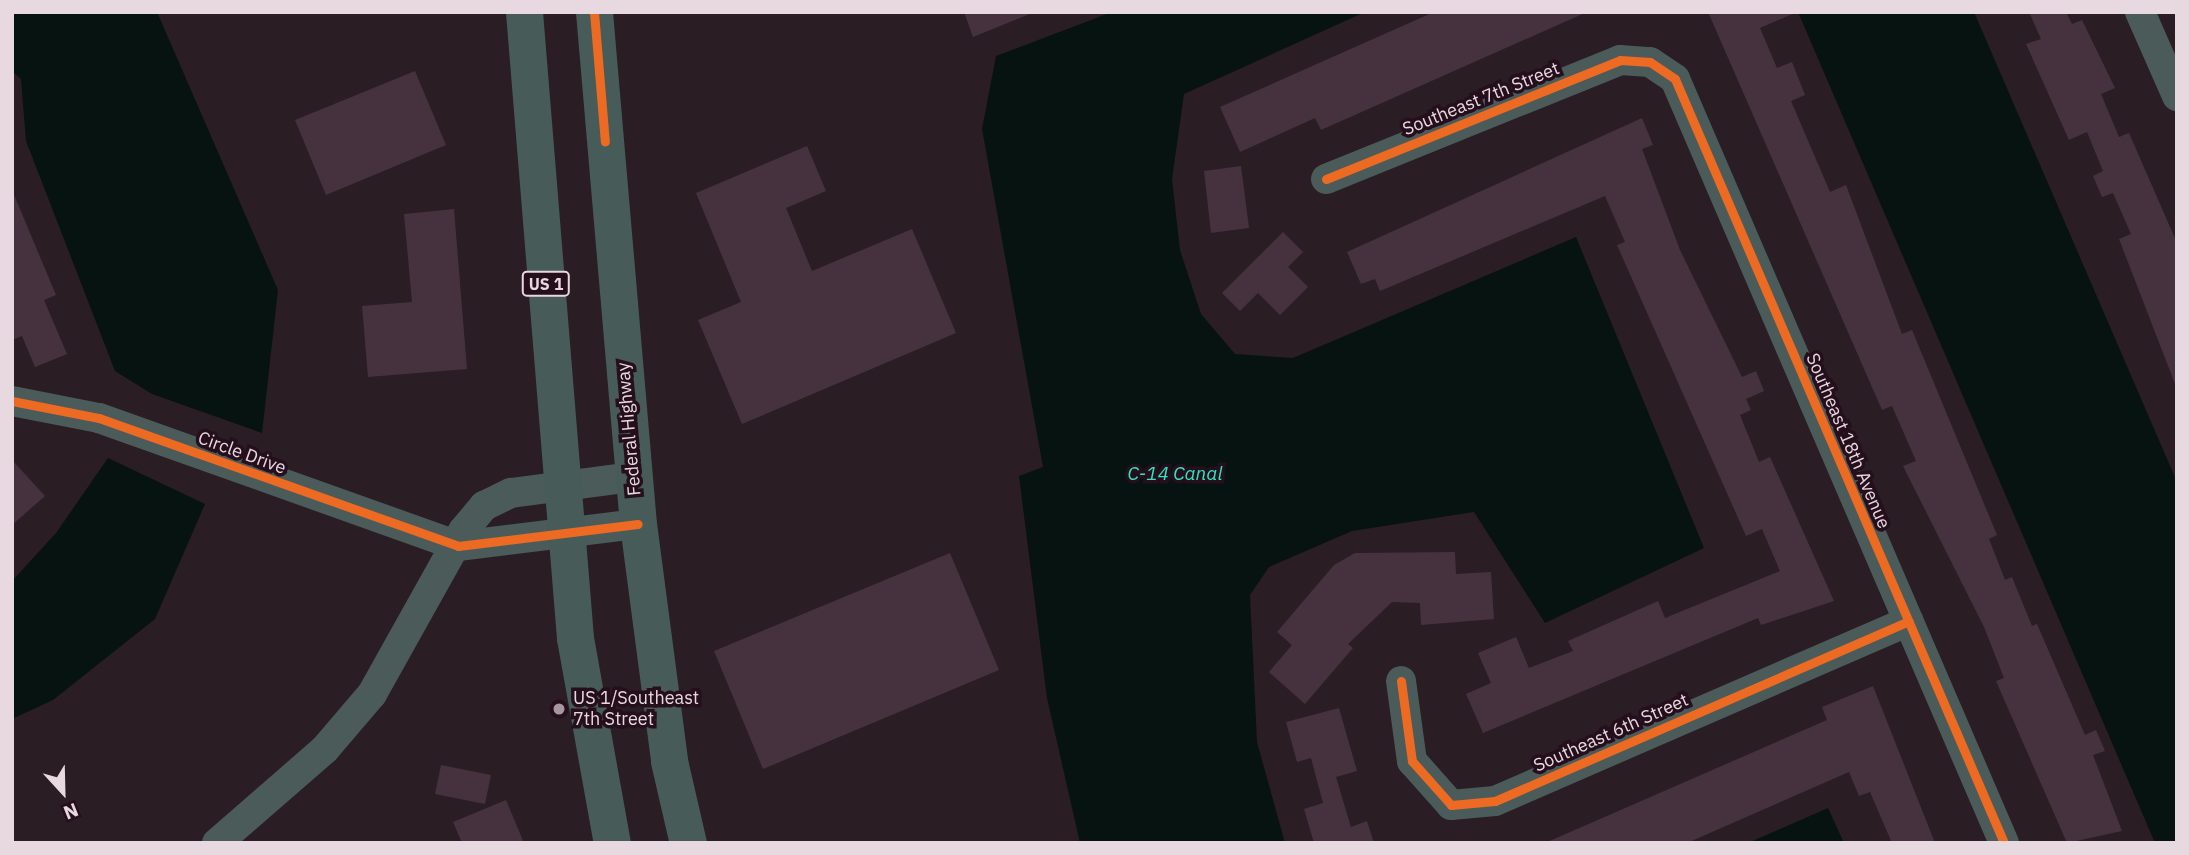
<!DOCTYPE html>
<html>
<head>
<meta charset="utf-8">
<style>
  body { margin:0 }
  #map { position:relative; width:2189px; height:855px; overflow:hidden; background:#2a1d24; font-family:"IBM Plex Sans",sans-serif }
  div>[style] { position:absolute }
  .water>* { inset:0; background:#071310 }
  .building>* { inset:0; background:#46323f }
  .minor>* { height:30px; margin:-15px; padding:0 15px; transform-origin:15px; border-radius:15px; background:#4b5b5a }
  .major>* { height:37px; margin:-18.5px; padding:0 18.5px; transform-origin:18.5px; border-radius:18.5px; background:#475b58 }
  .cycleway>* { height:9px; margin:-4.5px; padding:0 4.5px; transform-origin:4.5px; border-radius:4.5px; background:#ed6a23 }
  .dots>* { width:19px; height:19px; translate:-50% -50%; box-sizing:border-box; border:4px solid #250f1c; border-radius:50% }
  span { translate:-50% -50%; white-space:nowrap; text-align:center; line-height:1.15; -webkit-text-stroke:7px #250f1c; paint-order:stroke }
  .shield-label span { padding:2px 5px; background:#250f1c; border:2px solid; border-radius:5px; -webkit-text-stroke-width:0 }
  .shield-label { font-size:16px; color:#e8d8e0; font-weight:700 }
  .street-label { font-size:18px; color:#e8d8e0 }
  .poi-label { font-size:18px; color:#e8d8e0 }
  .left { translate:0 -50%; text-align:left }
  .water-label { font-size:19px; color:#31e3bf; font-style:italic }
  .frame { position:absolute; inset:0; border:14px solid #e8d8e0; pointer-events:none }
  .north { position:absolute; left:28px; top:757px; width:70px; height:70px; -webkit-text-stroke:5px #250f1c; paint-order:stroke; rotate:158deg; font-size:19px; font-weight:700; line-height:28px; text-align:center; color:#e8d8e0 }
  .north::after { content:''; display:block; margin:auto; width:24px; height:32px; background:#e8d8e0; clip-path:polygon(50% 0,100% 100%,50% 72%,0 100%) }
</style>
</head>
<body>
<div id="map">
  <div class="water">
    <div style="clip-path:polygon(12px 12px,157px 12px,278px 290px,262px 433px,152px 394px,115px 371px,26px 141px,21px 79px,12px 71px)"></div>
    <div style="clip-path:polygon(1112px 12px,1365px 12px,1184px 94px,1172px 179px,1180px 250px,1201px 314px,1235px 354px,1293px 358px,1576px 237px,1704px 548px,1545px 623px,1474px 512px,1352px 531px,1269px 567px,1250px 595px,1257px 742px,1285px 843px,1080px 843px,1047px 698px,1019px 476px,1043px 467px,982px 129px,996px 56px)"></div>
    <div style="clip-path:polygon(1798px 12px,1974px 12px,2177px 482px,2177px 843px,2155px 843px)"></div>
    <div style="clip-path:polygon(108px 458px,205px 504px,155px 619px,53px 700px,12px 719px,12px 581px,56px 533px)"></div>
    <div style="clip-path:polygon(1828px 808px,1844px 843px,1748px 843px)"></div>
  </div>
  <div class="building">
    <div style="clip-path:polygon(964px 12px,1032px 12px,1032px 13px,973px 37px)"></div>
    <div style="clip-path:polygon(1434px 12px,1587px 12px,1321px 130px,1315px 118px,1240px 152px,1220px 107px)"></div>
    <div style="clip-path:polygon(1708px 12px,1797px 12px,1760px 28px,1777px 68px,1792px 62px,1805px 95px,1791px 101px,1830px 192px,1846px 185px,1902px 334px,1912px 330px,1997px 535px,1989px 539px,2005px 580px,2012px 577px,2032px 626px,2037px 624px,2085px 735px,2096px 730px,2105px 751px,2093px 755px,2122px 831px,2067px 843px,1996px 681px,2004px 678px,1984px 627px,1903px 466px,1916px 461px,1892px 406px,1882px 410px)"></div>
    <div style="clip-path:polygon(2029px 12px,2066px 12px,2072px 24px,2082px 20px,2115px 88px,2101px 94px,2119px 137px,2129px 133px,2177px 243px,2177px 389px,2119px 239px,2131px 234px,2113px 193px,2102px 197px,2093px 176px,2103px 171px,2087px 132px,2069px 140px,2026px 44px,2041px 39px)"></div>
    <div style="clip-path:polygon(415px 71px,446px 145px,326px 195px,295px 120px)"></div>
    <div style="clip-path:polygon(1642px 118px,1653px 145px,1642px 149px,1680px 250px,1742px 377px,1756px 371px,1764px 391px,1746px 399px,1751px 410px,1740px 415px,1759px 462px,1770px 457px,1834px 601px,1761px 625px,1758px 618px,1483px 733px,1466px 694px,1491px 683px,1478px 653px,1516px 637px,1529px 668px,1573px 651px,1568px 641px,1658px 601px,1665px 618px,1780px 571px,1762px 529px,1746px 536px,1617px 245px,1625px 242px,1605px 196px,1380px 291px,1375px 279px,1361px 284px,1347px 252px)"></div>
    <div style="clip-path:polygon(807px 146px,826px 191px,786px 208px,812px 271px,912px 229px,956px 333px,742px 424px,698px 320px,741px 302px,696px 193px)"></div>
    <div style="clip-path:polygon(1241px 166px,1249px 228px,1211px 233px,1204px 171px)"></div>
    <div style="clip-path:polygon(12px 190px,56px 295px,44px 300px,67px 354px,35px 367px,22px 336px,12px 340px)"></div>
    <div style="clip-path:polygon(454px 209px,467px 369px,368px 377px,362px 306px,412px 302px,404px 214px)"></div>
    <div style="clip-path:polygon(1283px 232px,1303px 252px,1288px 267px,1308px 287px,1280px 315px,1258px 293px,1240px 311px,1222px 293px)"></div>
    <div style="clip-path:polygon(12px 460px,45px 496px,12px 525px)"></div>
    <div style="clip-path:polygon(1455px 552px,1456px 574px,1491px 572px,1494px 619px,1421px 625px,1420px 603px,1392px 602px,1348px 644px,1353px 648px,1305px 704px,1269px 672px,1292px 645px,1277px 632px,1334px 565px,1355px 553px)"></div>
    <div style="clip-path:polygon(950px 553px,999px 670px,763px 769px,714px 651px)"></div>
    <div style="clip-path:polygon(1873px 686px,1935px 843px,1892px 843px,1870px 792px,1859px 796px,1849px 772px,1687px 843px,1545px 843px,1827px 720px,1822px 707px)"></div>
    <div style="clip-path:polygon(1339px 708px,1357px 771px,1336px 777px,1351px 827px,1367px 821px,1374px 843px,1314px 843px,1304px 809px,1323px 803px,1311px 758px,1297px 762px,1286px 722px)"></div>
    <div style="clip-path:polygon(441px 765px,491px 775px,485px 804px,435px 794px)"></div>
    <div style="clip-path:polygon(506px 800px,524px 843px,462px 843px,453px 822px)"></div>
  </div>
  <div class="minor">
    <div style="left:2140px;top:12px;width:92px;rotate:66.2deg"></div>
    <div style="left:1326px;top:179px;width:317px;rotate:-22deg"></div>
    <div style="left:1620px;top:60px;width:30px;rotate:4deg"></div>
    <div style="left:1650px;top:62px;width:30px;rotate:34deg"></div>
    <div style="left:1675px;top:79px;width:832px;rotate:66.7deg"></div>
    <div style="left:12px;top:401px;width:89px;rotate:11.1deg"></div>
    <div style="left:99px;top:418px;width:381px;rotate:19.6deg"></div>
    <div style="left:458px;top:546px;width:181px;rotate:-7deg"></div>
    <div style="left:1401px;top:681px;width:81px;rotate:82.2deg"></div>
    <div style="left:1412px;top:761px;width:59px;rotate:48.4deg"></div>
    <div style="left:1451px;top:805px;width:44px;rotate:-5.2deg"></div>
    <div style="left:1495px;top:801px;width:451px;rotate:-23.5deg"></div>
    <div style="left:217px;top:843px;width:143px;rotate:-41deg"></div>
    <div style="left:325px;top:749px;width:72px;rotate:-49.5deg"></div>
    <div style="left:372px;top:694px;width:187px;rotate:-60.8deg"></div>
    <div style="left:463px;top:531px;width:33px;rotate:-50deg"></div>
    <div style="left:484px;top:506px;width:30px;rotate:-26deg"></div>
    <div style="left:511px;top:493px;width:123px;rotate:-7.5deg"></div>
  </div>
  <div class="major">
    <div style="left:524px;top:12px;width:628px;rotate:85.34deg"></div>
    <div style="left:575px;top:638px;width:208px;rotate:79.8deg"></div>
    <div style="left:594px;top:12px;width:514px;rotate:85.09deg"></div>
    <div style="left:638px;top:524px;width:239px;rotate:82.5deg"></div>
    <div style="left:669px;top:761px;width:84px;rotate:77deg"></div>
  </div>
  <div class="cycleway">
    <div style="left:594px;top:12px;width:130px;rotate:85.2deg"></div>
    <div style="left:1326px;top:179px;width:317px;rotate:-22deg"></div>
    <div style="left:1620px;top:60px;width:30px;rotate:4deg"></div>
    <div style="left:1650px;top:62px;width:30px;rotate:34deg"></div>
    <div style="left:1675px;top:79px;width:832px;rotate:66.7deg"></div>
    <div style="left:12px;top:401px;width:89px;rotate:11.1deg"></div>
    <div style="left:99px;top:418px;width:381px;rotate:19.6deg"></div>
    <div style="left:458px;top:546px;width:181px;rotate:-7deg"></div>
    <div style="left:1401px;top:681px;width:81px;rotate:82.2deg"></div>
    <div style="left:1412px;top:761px;width:59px;rotate:48.4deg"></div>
    <div style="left:1451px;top:805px;width:44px;rotate:-5.2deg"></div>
    <div style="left:1495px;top:801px;width:451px;rotate:-23.5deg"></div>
  </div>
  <div class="dots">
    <div style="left:559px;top:709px;background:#a6979e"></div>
  </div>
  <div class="shield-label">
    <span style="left:546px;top:284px">US 1</span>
  </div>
  <div class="street-label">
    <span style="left:1481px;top:99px;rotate:-22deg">Southeast 7th Street</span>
    <span style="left:629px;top:429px;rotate:-95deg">Federal Highway</span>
    <span style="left:1848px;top:441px;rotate:67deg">Southeast 18th Avenue</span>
    <span style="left:242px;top:453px;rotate:20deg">Circle Drive</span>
    <span style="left:1611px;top:733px;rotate:-24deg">Southeast 6th Street</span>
  </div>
  <div class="poi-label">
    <span class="left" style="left:573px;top:709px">US 1/Southeast<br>7th Street</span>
  </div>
  <div class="water-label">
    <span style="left:1175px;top:474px">C-14 Canal</span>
  </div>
  <div class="frame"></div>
  <div class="north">N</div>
</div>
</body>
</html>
